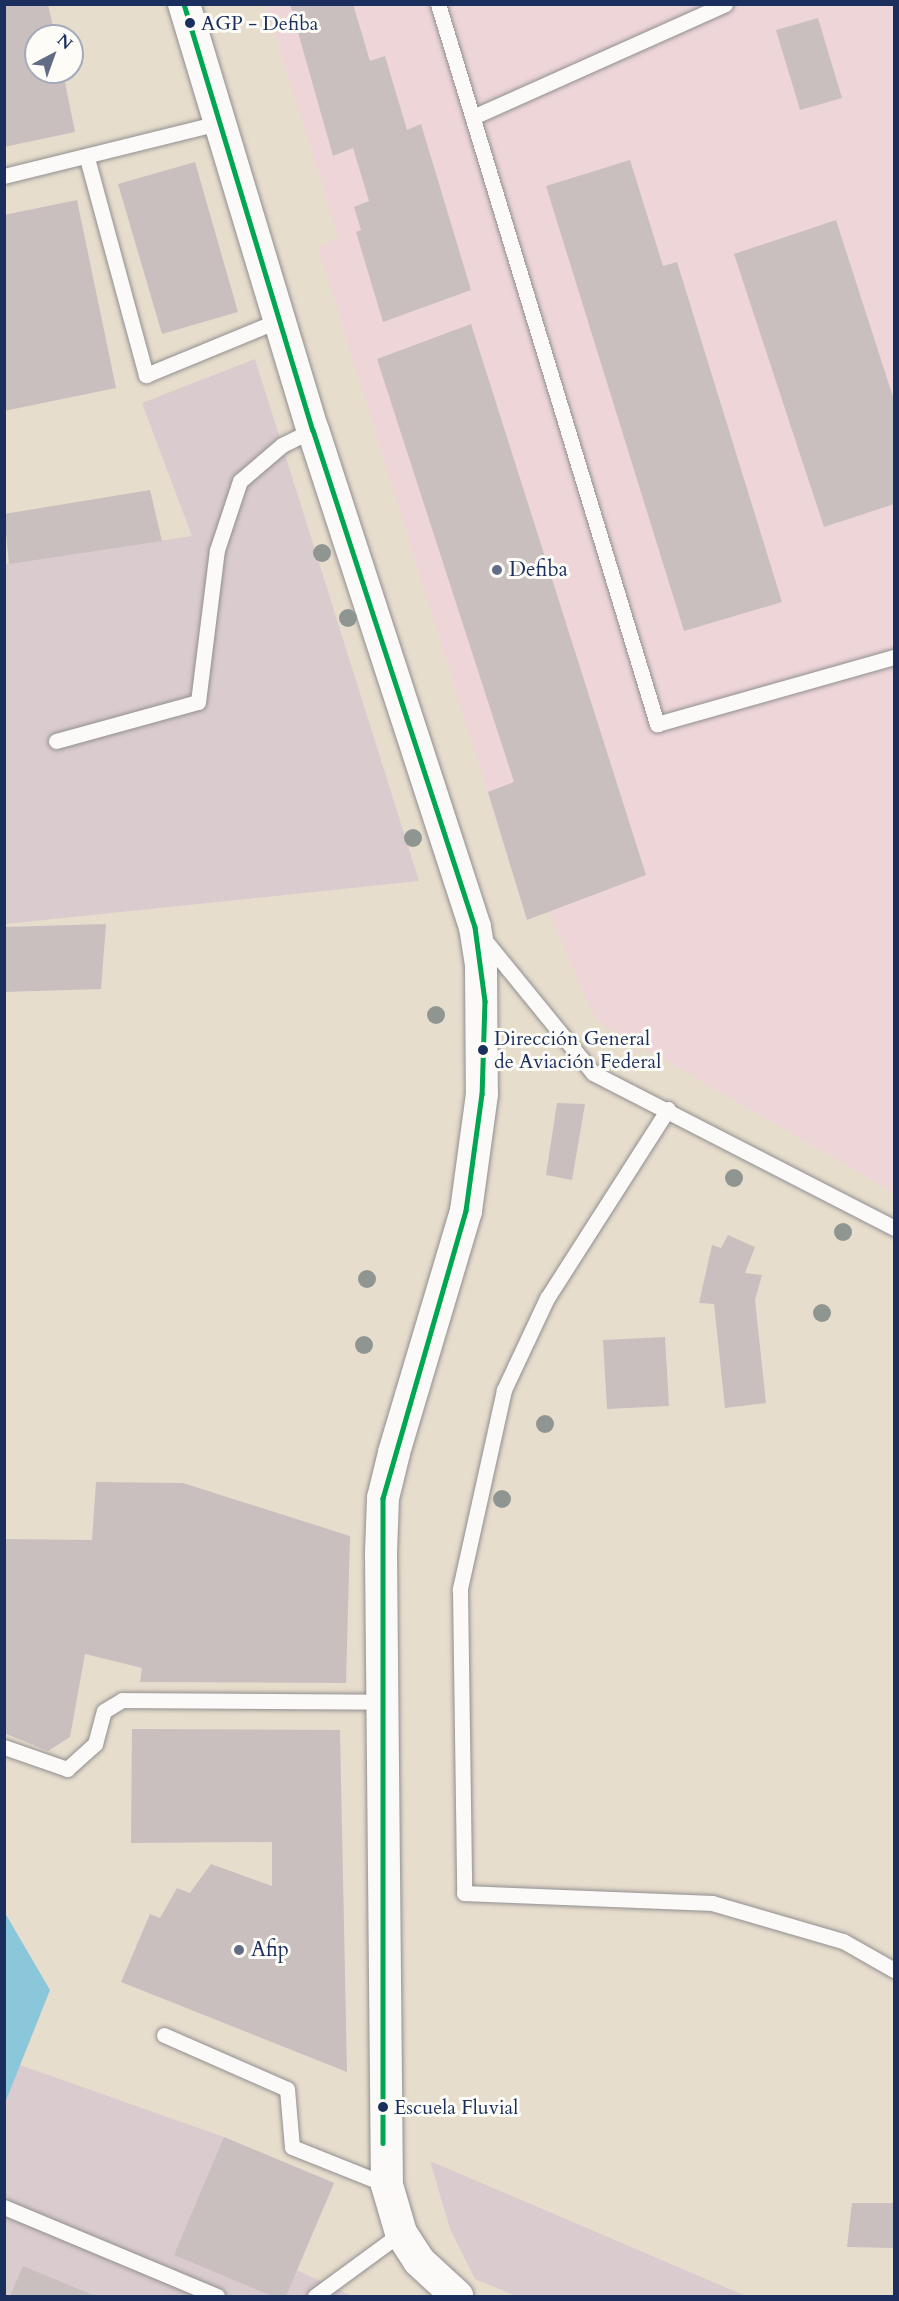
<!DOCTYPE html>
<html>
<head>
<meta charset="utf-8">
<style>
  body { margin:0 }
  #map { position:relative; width:899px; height:2301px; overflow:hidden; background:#e7ddcd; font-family:Cardo,serif }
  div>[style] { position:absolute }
  .built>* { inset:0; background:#edd5d8 }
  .industrial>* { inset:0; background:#dacbce }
  .water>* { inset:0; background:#8ac7da }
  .building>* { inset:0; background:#cabfbf }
  .roads { filter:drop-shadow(0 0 2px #918f8f) drop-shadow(0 0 2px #918f8f) }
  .lane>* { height:15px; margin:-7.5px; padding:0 7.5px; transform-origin:7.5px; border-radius:7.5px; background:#fbfaf8 }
  .street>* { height:32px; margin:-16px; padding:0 16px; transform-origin:16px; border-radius:16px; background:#fbfaf8 }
  .bus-1>* { height:4.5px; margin:-2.25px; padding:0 2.25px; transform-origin:2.25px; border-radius:2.25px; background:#00a651 }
  .trees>* { width:18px; height:18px; margin:-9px; border-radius:50%; background:#8f9692 }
  .dots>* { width:16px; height:16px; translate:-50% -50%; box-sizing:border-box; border:3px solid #fdfcf7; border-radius:50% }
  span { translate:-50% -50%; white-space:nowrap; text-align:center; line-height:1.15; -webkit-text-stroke:6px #fdfcf7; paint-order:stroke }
  .bus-label { font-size:20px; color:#1b2f5e }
  .left { translate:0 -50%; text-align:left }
  .poi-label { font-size:21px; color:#1b2f5e }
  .frame { position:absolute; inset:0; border:6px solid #1b2f5e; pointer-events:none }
  .north { position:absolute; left:24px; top:24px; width:60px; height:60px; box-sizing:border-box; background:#fdfcf7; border:2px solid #a3aaba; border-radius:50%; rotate:41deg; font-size:16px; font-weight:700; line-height:24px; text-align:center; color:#1b2f5e }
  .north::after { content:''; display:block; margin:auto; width:21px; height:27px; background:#626c85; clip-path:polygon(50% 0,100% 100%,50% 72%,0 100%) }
</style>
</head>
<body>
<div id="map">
  <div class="built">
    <div style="clip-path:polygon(266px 5px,894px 5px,894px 1193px,596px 1020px,548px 911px,527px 920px,318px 247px,339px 238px)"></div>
  </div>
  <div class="industrial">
    <div style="clip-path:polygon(255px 359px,419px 881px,5px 924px,5px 564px,192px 536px,142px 403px)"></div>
    <div style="clip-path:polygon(20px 2065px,224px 2137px,334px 2183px,297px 2270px,352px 2296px,5px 2296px,4px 2103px)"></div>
    <div style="clip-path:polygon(430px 2161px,746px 2296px,516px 2296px,475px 2279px,450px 2229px)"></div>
  </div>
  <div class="water">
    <div style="clip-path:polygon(5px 1913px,50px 1990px,5px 2103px)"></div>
  </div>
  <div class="building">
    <div style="clip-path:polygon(4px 4px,48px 4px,55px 36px,36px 36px,36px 72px,63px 72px,75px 132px,4px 147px)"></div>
    <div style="clip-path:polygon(290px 4px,353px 4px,370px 61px,385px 56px,407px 130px,421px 124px,471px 290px,383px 322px,356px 232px,361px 230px,354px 207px,369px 201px,353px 148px,333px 156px)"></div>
    <div style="clip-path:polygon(818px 18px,842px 98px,800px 110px,776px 30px)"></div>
    <div style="clip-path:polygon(630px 160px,663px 266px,677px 262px,782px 602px,684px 631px,546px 186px)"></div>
    <div style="clip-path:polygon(195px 162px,238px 312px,162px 334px,118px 184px)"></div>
    <div style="clip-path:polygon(77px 200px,116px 388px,4px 411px,4px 215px)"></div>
    <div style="clip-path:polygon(836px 220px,894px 400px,894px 504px,824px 527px,734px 254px)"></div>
    <div style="clip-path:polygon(471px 324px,646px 875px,527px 920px,488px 792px,514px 782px,377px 359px)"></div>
    <div style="clip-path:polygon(150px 490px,162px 541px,9px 564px,4px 514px)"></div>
    <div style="clip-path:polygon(106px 924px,101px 989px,4px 992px,4px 927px)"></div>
    <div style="clip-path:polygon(557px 1103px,585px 1104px,572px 1180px,546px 1175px)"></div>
    <div style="clip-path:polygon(728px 1235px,755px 1247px,745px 1273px,762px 1275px,755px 1300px,766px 1403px,725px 1408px,714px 1304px,699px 1303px,712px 1245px,721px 1248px)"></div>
    <div style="clip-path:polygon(665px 1337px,669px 1406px,607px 1409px,603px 1340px)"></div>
    <div style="clip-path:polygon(96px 1482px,183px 1483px,350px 1536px,346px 1683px,140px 1682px,142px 1668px,85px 1654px,70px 1737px,48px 1751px,4px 1733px,4px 1539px,92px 1540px)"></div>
    <div style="clip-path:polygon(132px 1729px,340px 1730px,347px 2072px,121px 1982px,150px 1914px,160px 1918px,177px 1888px,190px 1893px,211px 1864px,272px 1886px,272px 1842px,131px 1843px)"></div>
    <div style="clip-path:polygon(224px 2137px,334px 2183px,286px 2296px,272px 2296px,174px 2255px)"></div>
    <div style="clip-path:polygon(852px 2203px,894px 2203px,894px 2248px,847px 2247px)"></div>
    <div style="clip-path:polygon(23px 2266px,95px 2296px,10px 2296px)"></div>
  </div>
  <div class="roads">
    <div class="lane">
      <div style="left:438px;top:4px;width:753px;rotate:73.08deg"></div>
      <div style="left:657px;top:724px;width:246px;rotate:-15.8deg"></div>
      <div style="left:475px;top:116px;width:274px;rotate:-24.1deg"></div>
      <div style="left:87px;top:158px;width:225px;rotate:74.8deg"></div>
      <div style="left:146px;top:375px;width:147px;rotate:-22.4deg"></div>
      <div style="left:4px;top:176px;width:226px;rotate:-13.9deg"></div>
      <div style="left:56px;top:741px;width:147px;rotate:-15.4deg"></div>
      <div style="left:198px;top:702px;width:153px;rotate:-82.9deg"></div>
      <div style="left:217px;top:550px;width:73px;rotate:-71.6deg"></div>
      <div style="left:240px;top:481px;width:55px;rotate:-40.6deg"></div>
      <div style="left:282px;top:445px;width:34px;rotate:-26deg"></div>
      <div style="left:483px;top:938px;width:174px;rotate:50.8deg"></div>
      <div style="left:593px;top:1073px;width:339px;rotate:27.2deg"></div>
      <div style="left:668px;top:1109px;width:224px;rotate:122.6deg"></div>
      <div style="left:547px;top:1298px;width:102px;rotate:115.1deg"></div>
      <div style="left:504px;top:1390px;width:204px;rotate:102.5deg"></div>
      <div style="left:460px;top:1589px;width:304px;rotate:89.2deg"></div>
      <div style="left:464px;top:1893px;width:248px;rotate:2.3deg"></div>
      <div style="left:712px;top:1903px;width:136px;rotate:16.2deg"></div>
      <div style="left:843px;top:1941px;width:59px;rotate:29.6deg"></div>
      <div style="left:4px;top:1747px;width:67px;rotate:19.2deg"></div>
      <div style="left:67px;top:1769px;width:38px;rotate:-42deg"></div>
      <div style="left:95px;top:1744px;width:34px;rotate:-75deg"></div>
      <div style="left:104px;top:1711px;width:21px;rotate:-31deg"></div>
      <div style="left:122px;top:1700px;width:259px;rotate:0.4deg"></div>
      <div style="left:164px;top:2035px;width:134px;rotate:23.7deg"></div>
      <div style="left:287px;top:2089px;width:58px;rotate:85.1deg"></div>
      <div style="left:292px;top:2147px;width:102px;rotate:21.8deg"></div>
      <div style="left:4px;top:2207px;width:231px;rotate:22.7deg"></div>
      <div style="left:315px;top:2296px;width:107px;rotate:-36.2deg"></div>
    </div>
    <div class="street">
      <div style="left:184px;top:4px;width:445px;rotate:73.2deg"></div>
      <div style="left:313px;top:430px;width:523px;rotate:71.95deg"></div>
      <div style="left:475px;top:927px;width:39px;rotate:81deg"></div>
      <div style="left:481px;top:966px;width:128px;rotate:89.6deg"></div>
      <div style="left:482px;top:1094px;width:118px;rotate:97.8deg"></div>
      <div style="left:466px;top:1211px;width:252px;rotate:106.6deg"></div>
      <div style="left:394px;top:1453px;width:46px;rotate:103.7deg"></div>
      <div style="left:383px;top:1498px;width:55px;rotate:92.1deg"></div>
      <div style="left:381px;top:1553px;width:632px;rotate:89.46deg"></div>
      <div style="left:387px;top:2185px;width:50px;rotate:73.7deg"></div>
      <div style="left:401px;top:2233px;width:33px;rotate:57deg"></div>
      <div style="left:419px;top:2261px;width:52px;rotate:42.6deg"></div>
    </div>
  </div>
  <div class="bus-1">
    <div style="left:184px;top:4px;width:445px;rotate:73.2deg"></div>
    <div style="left:313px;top:430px;width:523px;rotate:71.95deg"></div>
    <div style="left:475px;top:927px;width:75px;rotate:82.3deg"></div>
    <div style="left:485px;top:1001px;width:93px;rotate:91.8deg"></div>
    <div style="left:482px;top:1094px;width:118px;rotate:97.8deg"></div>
    <div style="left:466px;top:1211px;width:299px;rotate:106.1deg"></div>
    <div style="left:383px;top:1498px;width:645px;rotate:90deg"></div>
  </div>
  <div class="trees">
    <div style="left:322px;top:553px"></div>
    <div style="left:348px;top:618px"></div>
    <div style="left:413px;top:838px"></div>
    <div style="left:436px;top:1015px"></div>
    <div style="left:734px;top:1178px"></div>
    <div style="left:843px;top:1232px"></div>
    <div style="left:367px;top:1279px"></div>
    <div style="left:822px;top:1313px"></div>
    <div style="left:364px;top:1345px"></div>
    <div style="left:545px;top:1424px"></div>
    <div style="left:502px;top:1499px"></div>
  </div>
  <div class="dots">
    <div style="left:190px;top:23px;background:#1b2f5e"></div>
    <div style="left:497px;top:570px;background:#626c85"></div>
    <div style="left:483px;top:1050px;background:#1b2f5e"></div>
    <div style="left:239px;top:1950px;background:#626c85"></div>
    <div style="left:383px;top:2107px;background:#1b2f5e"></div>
  </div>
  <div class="bus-label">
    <span class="left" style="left:201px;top:23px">AGP - Defiba</span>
    <span class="left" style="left:494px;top:1050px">Dirección General<br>de Aviación Federal</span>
    <span class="left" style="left:394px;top:2107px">Escuela Fluvial</span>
  </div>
  <div class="poi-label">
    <span class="left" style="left:509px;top:570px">Defiba</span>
    <span class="left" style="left:251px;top:1950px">Afip</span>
  </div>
  <div class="frame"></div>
  <div class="north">N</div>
</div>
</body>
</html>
